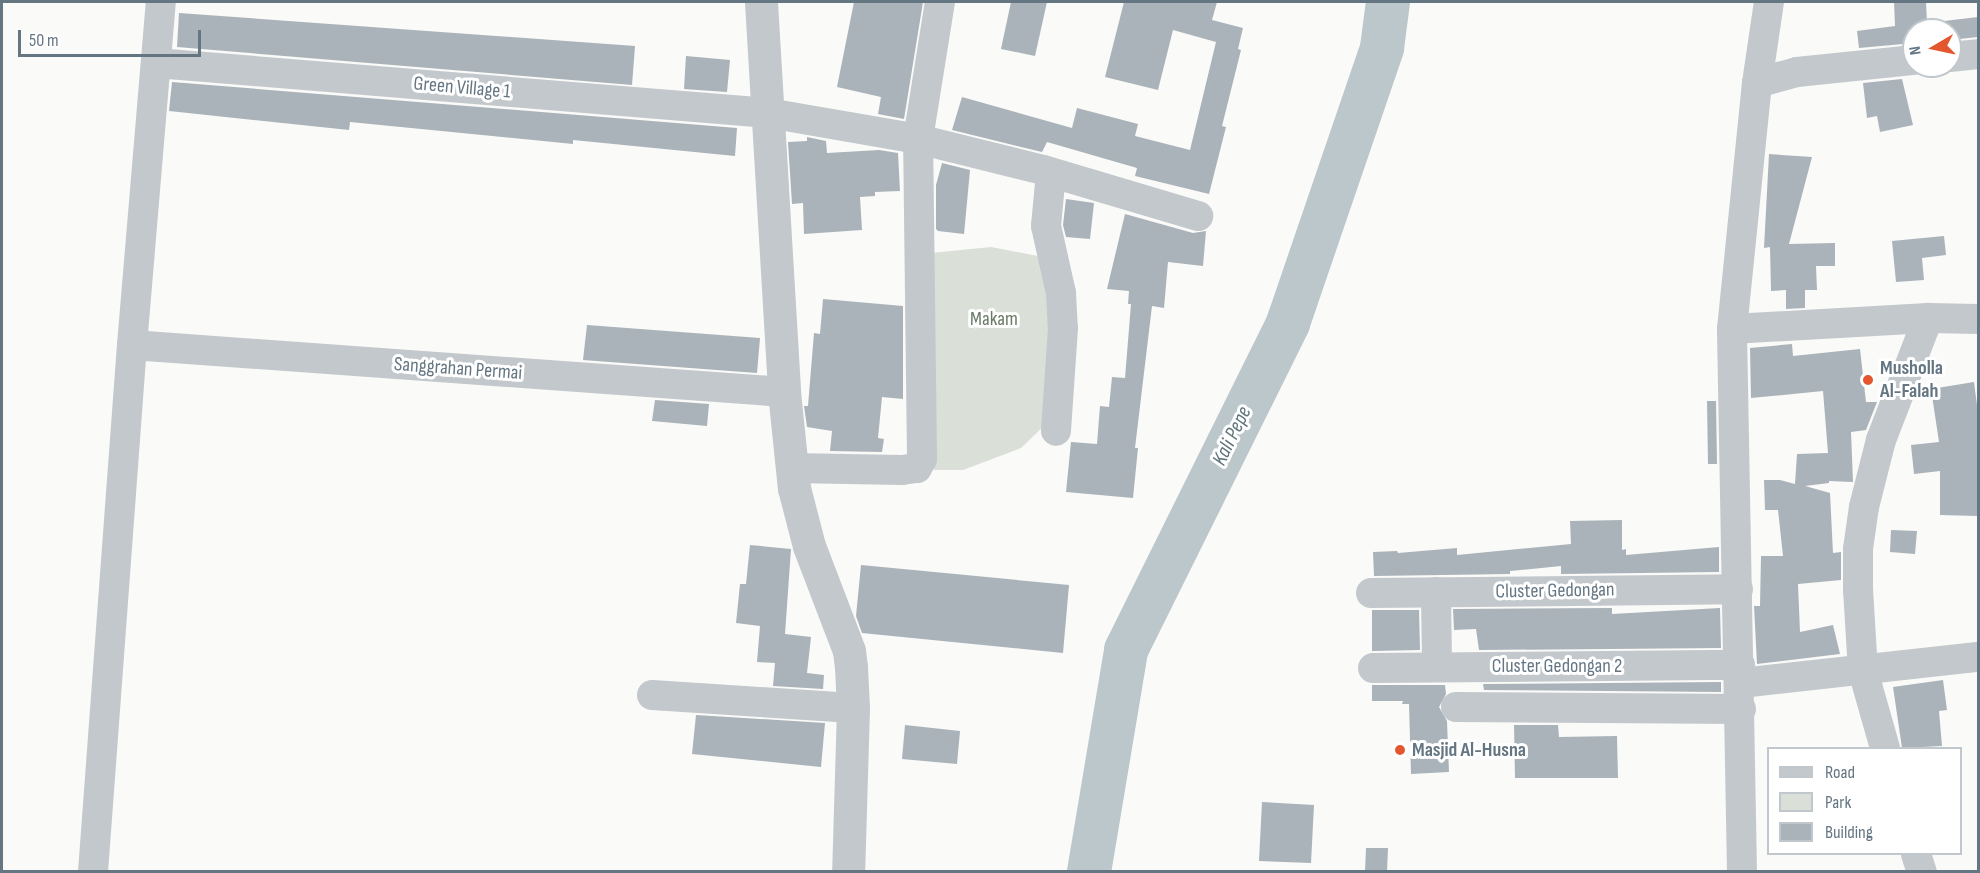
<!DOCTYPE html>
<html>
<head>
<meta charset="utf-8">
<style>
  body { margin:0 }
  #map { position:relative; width:1980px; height:873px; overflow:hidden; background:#fafaf8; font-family:"Sofia Sans Condensed",sans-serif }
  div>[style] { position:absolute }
  .green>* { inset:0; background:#dadfd7 }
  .river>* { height:44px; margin:-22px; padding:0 22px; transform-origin:22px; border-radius:22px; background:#bbc7cb }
  .building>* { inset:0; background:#aab3b9 }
  .minor>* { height:30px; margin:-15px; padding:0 15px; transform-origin:15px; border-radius:15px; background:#c3c8cc }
  .tertiary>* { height:33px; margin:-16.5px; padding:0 16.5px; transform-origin:16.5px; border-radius:16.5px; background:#c3c8cc }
  .dots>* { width:16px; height:16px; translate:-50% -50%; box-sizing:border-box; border:3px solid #fff; border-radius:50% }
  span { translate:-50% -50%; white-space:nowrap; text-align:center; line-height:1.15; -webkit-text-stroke:6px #fff; paint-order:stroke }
  .street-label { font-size:20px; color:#657683 }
  .park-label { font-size:20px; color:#687a64 }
  .poi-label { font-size:20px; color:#657683; font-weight:700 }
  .left { translate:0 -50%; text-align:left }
  .water-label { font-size:21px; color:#60757c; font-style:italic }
  .frame { position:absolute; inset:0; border:3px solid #657683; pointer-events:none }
  .legend { position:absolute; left:1767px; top:747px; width:195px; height:108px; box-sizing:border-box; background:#fff; border:2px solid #c1c8cd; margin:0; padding:8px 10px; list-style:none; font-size:18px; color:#657683 }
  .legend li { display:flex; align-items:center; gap:12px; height:30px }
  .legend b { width:30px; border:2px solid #c1c8cd }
  .north { position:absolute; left:1902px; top:18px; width:60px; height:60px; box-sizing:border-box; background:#fff; border:2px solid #c1c8cd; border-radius:50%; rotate:261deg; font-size:16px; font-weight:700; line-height:24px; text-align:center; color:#657683 }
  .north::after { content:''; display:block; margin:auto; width:21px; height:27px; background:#e4572e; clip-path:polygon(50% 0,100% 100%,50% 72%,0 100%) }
  .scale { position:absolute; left:18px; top:30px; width:183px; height:27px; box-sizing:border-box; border:3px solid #657683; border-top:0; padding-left:8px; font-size:18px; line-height:21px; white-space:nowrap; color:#657683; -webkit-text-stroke:4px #fff; paint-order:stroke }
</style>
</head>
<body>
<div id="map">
  <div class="green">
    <div style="clip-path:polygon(991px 247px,1043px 257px,1054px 288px,1048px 422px,1021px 448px,963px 470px,934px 470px,931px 253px)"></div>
  </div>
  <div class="river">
    <div style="left:1089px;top:872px;width:225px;rotate:-80.5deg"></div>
    <div style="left:1126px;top:650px;width:365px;rotate:-63.6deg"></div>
    <div style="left:1288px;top:323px;width:291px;rotate:-71.1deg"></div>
    <div style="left:1382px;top:48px;width:46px;rotate:-82.6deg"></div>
  </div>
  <div class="building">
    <div style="clip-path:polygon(854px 2px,923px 2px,904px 119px,878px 114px,881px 97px,837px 87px)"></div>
    <div style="clip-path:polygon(1011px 2px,1047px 2px,1035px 56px,1001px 49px)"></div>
    <div style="clip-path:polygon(1124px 2px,1217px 2px,1212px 20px,1243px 28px,1238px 49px,1241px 50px,1222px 126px,1226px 127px,1209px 194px,1135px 176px,1137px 168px,1047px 142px,1042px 152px,952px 130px,962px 97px,1072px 128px,1077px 108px,1138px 124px,1135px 136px,1190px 150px,1216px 42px,1173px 30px,1158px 90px,1105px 77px)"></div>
    <div style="clip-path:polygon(1894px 2px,1926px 2px,1927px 23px,1978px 17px,1978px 37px,1950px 40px,1950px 30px,1914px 30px,1914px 43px,1859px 48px,1857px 31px,1895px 26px)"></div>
    <div style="clip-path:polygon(179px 13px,635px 46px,632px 85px,177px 47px)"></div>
    <div style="clip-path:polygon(686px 56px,730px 60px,727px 92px,684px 89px)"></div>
    <div style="clip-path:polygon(1902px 79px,1913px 125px,1880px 132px,1877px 116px,1867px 118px,1863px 83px)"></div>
    <div style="clip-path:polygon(172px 82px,737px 128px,735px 156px,573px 140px,573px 144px,350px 122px,349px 130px,169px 111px)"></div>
    <div style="clip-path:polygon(807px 137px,826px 141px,827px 153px,879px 150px,898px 153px,900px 191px,875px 192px,875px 196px,860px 197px,862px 230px,804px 234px,803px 203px,792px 204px,788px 142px,807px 141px)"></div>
    <div style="clip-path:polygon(1769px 154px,1812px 157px,1789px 244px,1835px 243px,1835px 266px,1816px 266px,1817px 290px,1805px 290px,1805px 308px,1786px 309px,1786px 290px,1771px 291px,1770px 247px,1764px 248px)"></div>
    <div style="clip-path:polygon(942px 163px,970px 170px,964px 234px,938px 231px,936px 229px,936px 185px)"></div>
    <div style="clip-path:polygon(1066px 199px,1094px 203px,1090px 239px,1066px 237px,1063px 225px)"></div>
    <div style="clip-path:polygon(1125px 214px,1193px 233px,1206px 231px,1203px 266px,1168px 262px,1164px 308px,1152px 306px,1135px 448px,1138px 448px,1133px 498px,1066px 492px,1071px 442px,1097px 444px,1100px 406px,1109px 407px,1112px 377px,1125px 378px,1131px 304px,1128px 304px,1129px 291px,1107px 289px)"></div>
    <div style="clip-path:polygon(1944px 236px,1946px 255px,1922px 258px,1924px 280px,1896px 282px,1892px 241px)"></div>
    <div style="clip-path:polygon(823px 299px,903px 306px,903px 399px,882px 397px,878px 438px,884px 439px,882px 452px,830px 451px,832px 431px,807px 427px,804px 406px,808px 406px,814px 333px,820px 334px)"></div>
    <div style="clip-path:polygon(587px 325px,760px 338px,757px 373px,583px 360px)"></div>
    <div style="clip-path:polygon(1792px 344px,1793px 356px,1860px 349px,1866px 402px,1877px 402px,1866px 430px,1851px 432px,1853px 482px,1829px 481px,1829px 483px,1805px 486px,1830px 493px,1833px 553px,1841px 552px,1841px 580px,1798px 584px,1800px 632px,1833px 625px,1840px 654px,1757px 664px,1754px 606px,1760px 606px,1761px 556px,1783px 556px,1778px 510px,1765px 510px,1764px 480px,1780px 480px,1795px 484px,1797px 454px,1828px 453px,1823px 391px,1751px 398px,1750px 348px)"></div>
    <div style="clip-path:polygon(1974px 382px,1978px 413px,1978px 516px,1940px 515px,1940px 471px,1914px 474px,1911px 445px,1939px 442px,1931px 389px)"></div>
    <div style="clip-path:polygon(655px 400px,709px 404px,707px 426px,652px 421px)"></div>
    <div style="clip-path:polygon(1707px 401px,1716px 401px,1717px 464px,1708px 464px)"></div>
    <div style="clip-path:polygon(1622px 520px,1622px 550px,1626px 549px,1626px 555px,1719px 547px,1719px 572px,1561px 574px,1561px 566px,1510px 571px,1510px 574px,1374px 576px,1373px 552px,1397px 551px,1398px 553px,1457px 548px,1457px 555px,1571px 544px,1570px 521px)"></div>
    <div style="clip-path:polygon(1891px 530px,1917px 531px,1915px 554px,1890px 552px)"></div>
    <div style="clip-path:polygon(750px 545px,791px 549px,785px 634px,811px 637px,807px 673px,824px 675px,823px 689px,773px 686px,775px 663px,757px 662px,760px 626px,736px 623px,740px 584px,746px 584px)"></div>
    <div style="clip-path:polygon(861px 565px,1069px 585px,1063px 653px,862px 633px,856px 616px)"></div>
    <div style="clip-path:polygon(1612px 608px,1612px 614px,1720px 608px,1721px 648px,1479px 650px,1476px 629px,1454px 630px,1453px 609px)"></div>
    <div style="clip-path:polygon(1372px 610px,1419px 610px,1420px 650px,1372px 651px)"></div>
    <div style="clip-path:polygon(1943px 680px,1947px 710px,1939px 711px,1942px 746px,1902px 748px,1893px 687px)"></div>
    <div style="clip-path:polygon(1721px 682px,1721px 692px,1484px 690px,1483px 684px)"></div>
    <div style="clip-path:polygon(1372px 685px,1445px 685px,1446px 694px,1439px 707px,1447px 721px,1449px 772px,1411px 774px,1409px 704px,1402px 704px,1403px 701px,1372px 701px)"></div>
    <div style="clip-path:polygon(696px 715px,825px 723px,821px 767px,692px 754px)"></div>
    <div style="clip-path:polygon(905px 725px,960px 731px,957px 764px,902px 759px)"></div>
    <div style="clip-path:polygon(1514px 725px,1558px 725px,1559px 737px,1617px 736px,1618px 778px,1515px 778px)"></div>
    <div style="clip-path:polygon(1262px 802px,1314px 805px,1311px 863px,1259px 861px)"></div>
    <div style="clip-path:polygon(1366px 848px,1388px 848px,1387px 872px,1365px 872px)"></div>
  </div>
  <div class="minor">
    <div style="left:1950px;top:57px;width:28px;rotate:-6deg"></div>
    <div style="left:156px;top:63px;width:614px;rotate:4.67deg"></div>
    <div style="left:768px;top:113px;width:152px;rotate:9.8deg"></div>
    <div style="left:918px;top:139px;width:129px;rotate:13.9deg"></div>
    <div style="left:1043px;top:170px;width:162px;rotate:16.5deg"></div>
    <div style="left:1757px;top:83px;width:41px;rotate:-15.4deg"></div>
    <div style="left:1797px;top:72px;width:118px;rotate:-5.9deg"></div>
    <div style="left:1051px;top:173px;width:53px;rotate:95.4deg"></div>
    <div style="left:1046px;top:226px;width:69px;rotate:77.4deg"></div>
    <div style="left:1061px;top:293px;width:35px;rotate:87deg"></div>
    <div style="left:1063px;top:328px;width:103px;rotate:93.9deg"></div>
    <div style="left:1732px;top:329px;width:196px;rotate:-3.2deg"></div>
    <div style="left:1928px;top:318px;width:50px;rotate:1.1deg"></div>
    <div style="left:132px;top:345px;width:654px;rotate:4.12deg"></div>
    <div style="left:792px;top:468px;width:110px;rotate:1deg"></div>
    <div style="left:902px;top:470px;width:15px;rotate:-8deg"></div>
    <div style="left:917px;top:468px;width:10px;rotate:-61deg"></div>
    <div style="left:922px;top:459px;width:320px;rotate:-90.7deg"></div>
    <div style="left:918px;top:139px;width:139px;rotate:-80.9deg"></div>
    <div style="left:1436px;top:592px;width:75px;rotate:89.2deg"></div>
    <div style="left:1371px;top:593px;width:367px;rotate:-0.6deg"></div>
    <div style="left:1373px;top:668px;width:367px;rotate:-0.5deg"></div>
    <div style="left:1741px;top:683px;width:238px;rotate:-6.3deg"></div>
    <div style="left:652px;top:695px;width:201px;rotate:3.7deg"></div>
    <div style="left:1456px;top:707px;width:285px;rotate:0.4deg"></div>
    <div style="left:1885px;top:748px;width:80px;rotate:-105.9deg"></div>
    <div style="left:1863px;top:671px;width:81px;rotate:-93.5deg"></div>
    <div style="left:1858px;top:590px;width:41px;rotate:-90deg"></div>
    <div style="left:1858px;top:549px;width:42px;rotate:-81.9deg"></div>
    <div style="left:1864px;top:507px;width:69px;rotate:-75.8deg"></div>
    <div style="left:1881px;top:440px;width:131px;rotate:-68.9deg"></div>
    <div style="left:1916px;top:854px;width:19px;rotate:72deg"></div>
    <div style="left:93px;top:872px;width:528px;rotate:-85.77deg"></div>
    <div style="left:132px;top:345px;width:344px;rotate:-85.2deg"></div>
    <div style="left:1742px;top:872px;width:543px;rotate:-91.06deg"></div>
    <div style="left:1732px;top:329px;width:247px;rotate:-84.2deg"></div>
    <div style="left:1757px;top:83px;width:82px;rotate:-81.6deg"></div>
  </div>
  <div class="tertiary">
    <div style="left:761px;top:2px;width:391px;rotate:86.6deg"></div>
    <div style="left:784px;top:392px;width:97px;rotate:84.1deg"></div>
    <div style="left:794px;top:488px;width:60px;rotate:75.5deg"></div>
    <div style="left:809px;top:546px;width:112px;rotate:69.1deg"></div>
    <div style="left:849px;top:651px;width:16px;rotate:83deg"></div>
    <div style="left:851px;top:667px;width:41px;rotate:87.2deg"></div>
    <div style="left:853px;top:708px;width:164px;rotate:91.7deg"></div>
  </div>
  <div class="dots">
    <div style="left:1868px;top:380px;background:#e4572e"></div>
    <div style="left:1400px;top:750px;background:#e4572e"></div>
  </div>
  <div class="street-label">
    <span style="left:462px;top:88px;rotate:5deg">Green Village 1</span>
    <span style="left:458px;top:369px;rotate:4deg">Sanggrahan Permai</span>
    <span style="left:1555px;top:591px;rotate:-1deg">Cluster Gedongan</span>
    <span style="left:1557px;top:666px">Cluster Gedongan 2</span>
  </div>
  <div class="park-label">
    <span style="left:994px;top:319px">Makam</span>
  </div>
  <div class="poi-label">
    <span class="left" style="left:1880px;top:380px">Musholla<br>Al-Falah</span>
    <span class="left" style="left:1412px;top:750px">Masjid Al-Husna</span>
  </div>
  <div class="water-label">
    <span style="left:1232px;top:436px;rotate:-64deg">Kali Pepe</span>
  </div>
  <div class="frame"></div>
  <ul class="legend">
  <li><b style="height:8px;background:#c3c8cc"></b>Road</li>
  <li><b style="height:16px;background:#dadfd7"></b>Park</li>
  <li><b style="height:16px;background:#aab3b9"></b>Building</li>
  </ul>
  <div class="north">N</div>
  <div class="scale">50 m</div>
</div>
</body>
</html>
